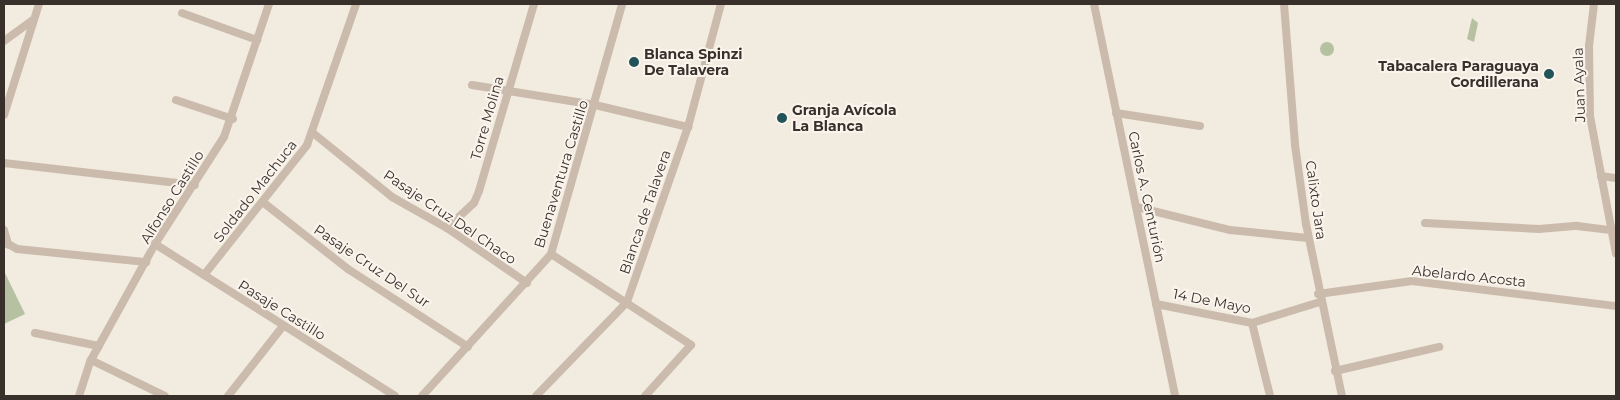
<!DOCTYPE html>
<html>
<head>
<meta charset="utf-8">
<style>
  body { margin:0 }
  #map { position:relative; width:1620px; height:400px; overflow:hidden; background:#f2ebe0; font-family:Montserrat,sans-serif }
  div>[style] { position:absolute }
  .green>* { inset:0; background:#b5c1a0 }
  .round { border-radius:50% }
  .minor>* { height:8px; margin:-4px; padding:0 4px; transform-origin:4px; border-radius:4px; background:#cbbbac }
  .dots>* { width:14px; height:14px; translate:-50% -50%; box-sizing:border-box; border:2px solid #faf4ed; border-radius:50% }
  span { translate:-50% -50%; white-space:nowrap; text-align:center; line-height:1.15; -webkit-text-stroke:4px #faf4ed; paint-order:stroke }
  .poi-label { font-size:14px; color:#39302b; font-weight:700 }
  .left { translate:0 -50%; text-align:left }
  .right { translate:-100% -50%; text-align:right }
  .street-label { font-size:14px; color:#39302b }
  .frame { position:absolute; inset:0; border:5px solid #39302b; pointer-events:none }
</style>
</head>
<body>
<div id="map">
  <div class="green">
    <div style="clip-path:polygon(1472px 18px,1478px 23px,1474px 42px,1467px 39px)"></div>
    <div class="round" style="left:1320px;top:42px;width:14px;height:14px"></div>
    <div style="clip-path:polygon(4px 271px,25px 314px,4px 324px)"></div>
  </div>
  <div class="minor">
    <div style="left:1094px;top:4px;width:400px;rotate:78.3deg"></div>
    <div style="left:1284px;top:4px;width:141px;rotate:85.5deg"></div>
    <div style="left:1295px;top:145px;width:80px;rotate:82.1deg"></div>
    <div style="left:1306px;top:224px;width:176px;rotate:78.2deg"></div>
    <div style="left:1594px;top:4px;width:42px;rotate:96.8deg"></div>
    <div style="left:1589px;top:46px;width:70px;rotate:89.2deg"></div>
    <div style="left:1590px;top:116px;width:140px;rotate:79.3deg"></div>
    <div style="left:182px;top:13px;width:80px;rotate:19.8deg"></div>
    <div style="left:4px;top:41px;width:37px;rotate:-36deg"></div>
    <div style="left:472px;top:85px;width:125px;rotate:9.2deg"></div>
    <div style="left:595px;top:105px;width:96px;rotate:13.3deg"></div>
    <div style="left:176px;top:100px;width:60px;rotate:18.4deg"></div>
    <div style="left:1116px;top:113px;width:85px;rotate:8.8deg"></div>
    <div style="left:4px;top:115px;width:116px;rotate:-72.5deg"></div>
    <div style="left:313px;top:133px;width:102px;rotate:39deg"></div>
    <div style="left:392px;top:197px;width:63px;rotate:29.4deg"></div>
    <div style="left:447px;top:228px;width:97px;rotate:34.5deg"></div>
    <div style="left:4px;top:163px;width:192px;rotate:6.6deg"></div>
    <div style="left:1601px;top:176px;width:15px;rotate:8deg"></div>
    <div style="left:264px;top:203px;width:107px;rotate:38.2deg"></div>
    <div style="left:348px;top:269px;width:143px;rotate:33deg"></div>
    <div style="left:1137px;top:207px;width:96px;rotate:13.9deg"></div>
    <div style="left:1230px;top:230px;width:78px;rotate:5.9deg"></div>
    <div style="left:1425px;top:223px;width:114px;rotate:3deg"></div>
    <div style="left:1539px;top:229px;width:38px;rotate:-5deg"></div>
    <div style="left:1577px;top:226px;width:34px;rotate:7deg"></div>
    <div style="left:447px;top:228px;width:37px;rotate:-43deg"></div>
    <div style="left:474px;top:203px;width:13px;rotate:-67deg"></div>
    <div style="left:479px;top:191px;width:195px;rotate:-73.6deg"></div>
    <div style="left:4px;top:230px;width:15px;rotate:74deg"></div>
    <div style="left:8px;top:244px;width:10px;rotate:29deg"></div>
    <div style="left:17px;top:249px;width:130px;rotate:5.8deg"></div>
    <div style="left:155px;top:244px;width:284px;rotate:32.3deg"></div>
    <div style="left:551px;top:254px;width:167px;rotate:33deg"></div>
    <div style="left:691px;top:345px;width:69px;rotate:132deg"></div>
    <div style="left:204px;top:275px;width:166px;rotate:-51.6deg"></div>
    <div style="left:307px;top:145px;width:149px;rotate:-70.8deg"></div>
    <div style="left:1318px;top:294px;width:95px;rotate:-7.9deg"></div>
    <div style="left:1412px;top:281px;width:206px;rotate:7deg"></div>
    <div style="left:1156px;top:304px;width:98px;rotate:11.2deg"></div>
    <div style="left:1252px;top:323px;width:71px;rotate:-17.2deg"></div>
    <div style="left:1252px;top:323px;width:75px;rotate:76.1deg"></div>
    <div style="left:35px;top:333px;width:65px;rotate:11.5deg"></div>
    <div style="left:91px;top:360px;width:82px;rotate:25.9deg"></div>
    <div style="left:1335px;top:371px;width:107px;rotate:-13deg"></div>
    <div style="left:79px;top:396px;width:38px;rotate:-72deg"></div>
    <div style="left:91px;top:360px;width:132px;rotate:-61.1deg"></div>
    <div style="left:155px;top:244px;width:127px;rotate:-57.2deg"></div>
    <div style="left:224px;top:137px;width:140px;rotate:-71.3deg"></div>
    <div style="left:228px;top:396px;width:89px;rotate:-51.8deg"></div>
    <div style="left:422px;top:396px;width:192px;rotate:-47.7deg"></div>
    <div style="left:551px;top:254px;width:260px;rotate:-74.1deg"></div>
    <div style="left:536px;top:396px;width:131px;rotate:-45.9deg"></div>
    <div style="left:627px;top:302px;width:185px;rotate:-70.8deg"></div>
    <div style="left:688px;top:127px;width:127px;rotate:-75deg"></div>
  </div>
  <div class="dots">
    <div style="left:634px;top:62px;background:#215359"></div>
    <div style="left:1549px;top:74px;background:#215359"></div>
    <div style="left:782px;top:118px;background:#215359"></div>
  </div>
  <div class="poi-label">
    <span class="left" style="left:644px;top:62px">Blanca Spinzi<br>De Talavera</span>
    <span class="right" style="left:1539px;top:74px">Tabacalera Paraguaya<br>Cordillerana</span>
    <span class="left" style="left:792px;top:118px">Granja Avícola<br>La Blanca</span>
  </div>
  <div class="street-label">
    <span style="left:1579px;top:85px;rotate:-92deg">Juan Ayala</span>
    <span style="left:487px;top:118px;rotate:-74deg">Torre Molina</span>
    <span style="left:561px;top:174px;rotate:-73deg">Buenaventura Castillo</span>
    <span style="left:255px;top:191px;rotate:-52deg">Soldado Machuca</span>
    <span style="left:172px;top:197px;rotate:-58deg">Alfonso Castillo</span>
    <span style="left:1147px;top:197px;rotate:78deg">Carlos A. Centurión</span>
    <span style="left:1316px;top:200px;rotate:82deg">Calixto Jara</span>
    <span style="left:645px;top:212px;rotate:-71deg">Blanca de Talavera</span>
    <span style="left:450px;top:217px;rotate:34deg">Pasaje Cruz Del Chaco</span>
    <span style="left:372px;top:266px;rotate:34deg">Pasaje Cruz Del Sur</span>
    <span style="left:1469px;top:276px;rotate:6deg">Abelardo Acosta</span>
    <span style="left:1212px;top:301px;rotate:11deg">14 De Mayo</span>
    <span style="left:282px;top:310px;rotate:32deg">Pasaje Castillo</span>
  </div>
  <div class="frame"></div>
</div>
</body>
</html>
